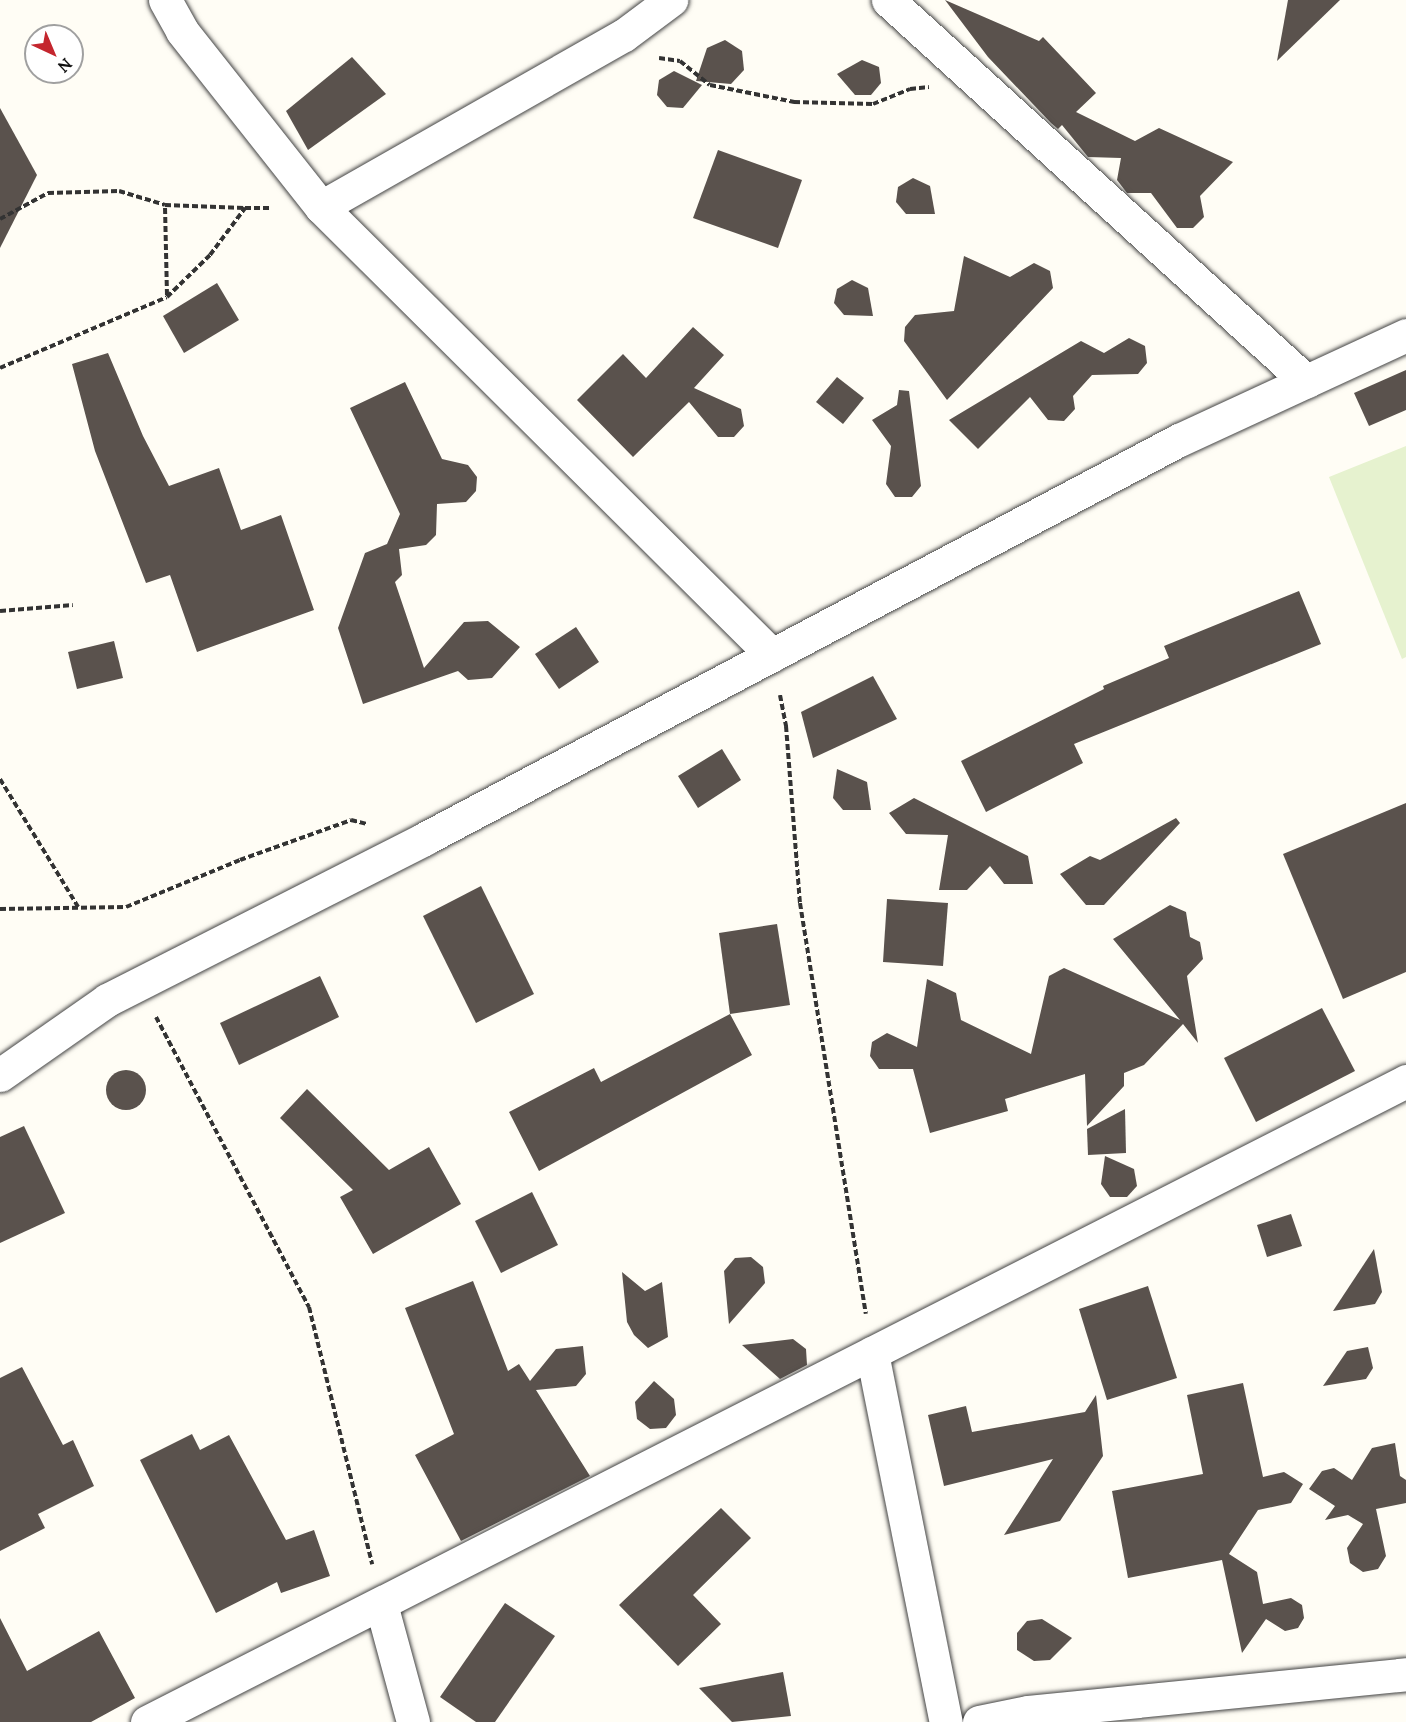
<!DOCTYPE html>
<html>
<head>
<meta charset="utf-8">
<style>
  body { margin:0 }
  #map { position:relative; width:1406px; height:1722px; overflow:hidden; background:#fffdf5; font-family:Lora,serif }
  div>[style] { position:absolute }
  .pitch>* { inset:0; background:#e6f2cf }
  .building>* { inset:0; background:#5a524d }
  .round { border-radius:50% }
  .path>* { height:4px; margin-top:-2px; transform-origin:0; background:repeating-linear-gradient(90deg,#333 0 6px,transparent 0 9px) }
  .roads { filter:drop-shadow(0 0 2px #444) drop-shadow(0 0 2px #444) }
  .street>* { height:33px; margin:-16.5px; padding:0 16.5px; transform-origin:16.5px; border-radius:16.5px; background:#fff }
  span { translate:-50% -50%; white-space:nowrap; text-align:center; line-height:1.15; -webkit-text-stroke:6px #fff; paint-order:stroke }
  .north { position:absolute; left:24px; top:24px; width:60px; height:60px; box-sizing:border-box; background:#fff; border:2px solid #a0a0a0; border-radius:50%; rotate:136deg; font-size:16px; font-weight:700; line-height:24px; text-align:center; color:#111 }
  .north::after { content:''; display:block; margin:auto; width:21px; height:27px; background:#c4262e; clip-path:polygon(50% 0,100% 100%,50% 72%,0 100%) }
</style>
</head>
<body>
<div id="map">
  <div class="pitch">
    <div style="clip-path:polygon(1406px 446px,1406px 657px,1402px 659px,1329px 477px)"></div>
  </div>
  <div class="building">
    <div style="clip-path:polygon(945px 0,1039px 41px,1043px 37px,1096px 93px,1076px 112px,1135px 141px,1159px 128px,1233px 162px,1200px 196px,1204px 217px,1193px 228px,1177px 228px,1151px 193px,1127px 193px,1117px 180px,1121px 158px,1088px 157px,1062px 125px,1058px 129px,1051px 123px,988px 57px)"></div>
    <div style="clip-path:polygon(1288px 0,1340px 0,1277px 61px)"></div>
    <div style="clip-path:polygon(725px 40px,742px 51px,744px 70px,731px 84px,696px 81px,707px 48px)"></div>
    <div style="clip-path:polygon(352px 57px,386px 94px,308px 150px,286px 111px)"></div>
    <div style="clip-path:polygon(862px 60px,879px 67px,881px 83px,871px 95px,855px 95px,837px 74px)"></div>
    <div style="clip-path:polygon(674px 71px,702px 85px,683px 108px,667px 107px,657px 95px,659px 80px)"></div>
    <div style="clip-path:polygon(0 108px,37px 175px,0 248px)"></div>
    <div style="clip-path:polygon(718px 150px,802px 180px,778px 248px,693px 218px)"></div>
    <div style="clip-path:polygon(913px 178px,930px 186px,935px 214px,906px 214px,896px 202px,898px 187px)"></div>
    <div style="clip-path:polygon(964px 256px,1010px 277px,1034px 263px,1050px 271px,1053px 288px,947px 400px,904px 341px,905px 327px,915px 315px,954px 311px)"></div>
    <div style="clip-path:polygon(852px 280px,868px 288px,873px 316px,844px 315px,834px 303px,837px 289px)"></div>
    <div style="clip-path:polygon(217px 283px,239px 320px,184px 353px,163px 316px)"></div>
    <div style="clip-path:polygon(693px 327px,724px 355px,694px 388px,741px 409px,744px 426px,734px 437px,718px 437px,689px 402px,633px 457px,577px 400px,623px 354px,646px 378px)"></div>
    <div style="clip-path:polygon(1129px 338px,1145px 346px,1147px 363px,1138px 374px,1092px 375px,1073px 396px,1075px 409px,1064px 421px,1048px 420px,1030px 397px,978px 449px,949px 420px,1081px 341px,1104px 353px)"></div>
    <div style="clip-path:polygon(108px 353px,143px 436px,169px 486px,219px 468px,241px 530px,281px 515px,314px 610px,197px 652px,170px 575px,146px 583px,95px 451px,72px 364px)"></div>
    <div style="clip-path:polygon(1406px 370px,1406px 410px,1369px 426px,1354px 393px)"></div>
    <div style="clip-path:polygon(837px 377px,864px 398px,843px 424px,816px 402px)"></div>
    <div style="clip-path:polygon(405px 382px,442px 459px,468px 465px,477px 477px,476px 491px,466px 502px,437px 504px,436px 535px,426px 545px,399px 549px,402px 575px,395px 582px,424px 668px,464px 622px,488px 621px,520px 647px,492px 678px,468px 680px,458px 671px,363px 704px,338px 628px,365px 553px,387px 544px,400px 514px,350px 408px)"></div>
    <div style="clip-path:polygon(899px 390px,909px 391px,921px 486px,912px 497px,895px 497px,886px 484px,891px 446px,872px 420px,897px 405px)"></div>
    <div style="clip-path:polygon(1299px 591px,1321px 644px,1074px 744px,1083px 763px,986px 812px,961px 761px,1104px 689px,1103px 686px,1169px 658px,1164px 646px)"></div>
    <div style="clip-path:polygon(576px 627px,599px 662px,559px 689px,535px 654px)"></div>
    <div style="clip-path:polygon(114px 641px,123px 678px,77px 689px,68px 652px)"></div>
    <div style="clip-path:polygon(873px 676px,897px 719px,813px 758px,801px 712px)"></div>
    <div style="clip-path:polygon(722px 749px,741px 780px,698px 808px,678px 776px)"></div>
    <div style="clip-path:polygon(837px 769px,867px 782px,871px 810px,843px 810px,833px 798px)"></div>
    <div style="clip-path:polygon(914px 798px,1028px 856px,1033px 884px,1004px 884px,990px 866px,967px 890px,939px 890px,948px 835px,906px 834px,889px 813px)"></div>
    <div style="clip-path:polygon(1406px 803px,1406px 972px,1343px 999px,1283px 854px)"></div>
    <div style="clip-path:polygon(1176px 818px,1180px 823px,1104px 905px,1086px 905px,1060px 874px,1090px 856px,1100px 860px)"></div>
    <div style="clip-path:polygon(481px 886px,534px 994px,476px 1023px,423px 916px)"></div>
    <div style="clip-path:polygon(887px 899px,948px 903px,943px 966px,883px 962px)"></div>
    <div style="clip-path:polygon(1170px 905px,1186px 912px,1190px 937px,1200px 942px,1203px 959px,1187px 976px,1198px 1043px,1183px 1024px,1144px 1065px,1124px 1073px,1124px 1086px,1087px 1126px,1085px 1074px,1005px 1099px,1008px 1111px,930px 1133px,913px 1069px,879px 1069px,870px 1056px,872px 1042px,887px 1033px,917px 1047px,927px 979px,956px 993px,961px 1020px,1031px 1054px,1049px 976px,1064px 968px,1180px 1020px,1113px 939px)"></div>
    <div style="clip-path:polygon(777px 924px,790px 1005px,730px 1014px,719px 933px)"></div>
    <div style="clip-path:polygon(320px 976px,339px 1017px,239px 1065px,220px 1023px)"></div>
    <div style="clip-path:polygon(1322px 1008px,1355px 1071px,1256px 1122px,1224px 1058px)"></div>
    <div style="clip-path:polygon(730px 1014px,752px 1055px,539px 1171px,509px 1112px,594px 1068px,601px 1082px)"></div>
    <div class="round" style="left:106px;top:1070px;width:40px;height:40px"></div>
    <div style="clip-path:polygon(307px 1089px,389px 1170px,429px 1147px,461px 1204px,373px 1254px,340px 1197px,353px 1190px,280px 1118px)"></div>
    <div style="clip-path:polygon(1125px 1109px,1126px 1153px,1088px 1155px,1087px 1129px)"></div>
    <div style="clip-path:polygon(24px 1126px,65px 1213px,0 1243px,0 1137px)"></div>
    <div style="clip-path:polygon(1105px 1156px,1134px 1169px,1137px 1186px,1127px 1197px,1110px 1197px,1101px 1184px)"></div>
    <div style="clip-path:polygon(532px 1192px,558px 1245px,501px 1273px,475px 1221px)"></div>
    <div style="clip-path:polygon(1291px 1214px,1302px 1246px,1267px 1257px,1257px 1225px)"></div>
    <div style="clip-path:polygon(1374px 1249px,1382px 1292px,1375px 1304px,1333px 1311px)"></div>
    <div style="clip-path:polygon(751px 1257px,763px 1267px,765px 1283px,729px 1324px,724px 1271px,735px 1258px)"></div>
    <div style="clip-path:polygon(622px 1272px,645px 1291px,662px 1282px,668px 1337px,648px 1348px,634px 1335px,627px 1322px)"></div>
    <div style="clip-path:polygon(473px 1281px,508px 1371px,519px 1364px,530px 1381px,556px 1349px,583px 1346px,586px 1374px,576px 1386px,536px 1390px,590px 1476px,461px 1541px,415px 1455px,454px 1434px,405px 1308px)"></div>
    <div style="clip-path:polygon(1148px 1286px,1177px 1378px,1107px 1400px,1079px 1309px)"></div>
    <div style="clip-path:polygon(793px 1339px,806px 1349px,807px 1365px,780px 1379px,742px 1345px)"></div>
    <div style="clip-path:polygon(1368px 1347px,1373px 1368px,1366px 1379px,1323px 1386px,1347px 1351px)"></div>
    <div style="clip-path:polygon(22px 1367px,63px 1445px,73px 1440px,94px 1486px,38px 1514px,45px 1528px,0 1551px,0 1378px)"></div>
    <div style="clip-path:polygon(654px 1381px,674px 1399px,676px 1415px,666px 1428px,650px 1429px,637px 1419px,635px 1402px)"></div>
    <div style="clip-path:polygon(1243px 1383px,1263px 1477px,1284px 1472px,1303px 1484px,1291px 1503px,1258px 1510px,1229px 1554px,1257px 1572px,1263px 1604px,1291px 1598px,1302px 1605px,1304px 1618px,1298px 1628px,1285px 1631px,1266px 1619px,1242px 1653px,1222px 1560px,1128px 1578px,1112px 1491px,1203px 1474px,1187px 1395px)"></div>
    <div style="clip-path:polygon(1096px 1395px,1103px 1456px,1060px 1521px,1004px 1535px,1053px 1459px,944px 1486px,928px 1415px,966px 1406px,972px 1432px,1085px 1412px)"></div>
    <div style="clip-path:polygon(192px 1434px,200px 1450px,229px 1435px,286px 1540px,314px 1530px,330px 1576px,281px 1593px,277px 1582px,216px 1613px,140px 1460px)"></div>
    <div style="clip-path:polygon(1395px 1443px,1400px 1476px,1406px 1480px,1406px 1503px,1376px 1509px,1386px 1556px,1378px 1569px,1363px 1572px,1350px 1563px,1347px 1548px,1363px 1524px,1348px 1515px,1325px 1520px,1335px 1506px,1309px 1489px,1322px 1471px,1334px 1468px,1352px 1480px,1372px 1448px)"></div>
    <div style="clip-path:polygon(721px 1508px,751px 1538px,693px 1595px,721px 1624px,678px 1666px,619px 1605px)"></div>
    <div style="clip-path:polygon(505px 1603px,555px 1636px,495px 1722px,476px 1722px,440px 1697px)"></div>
    <div style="clip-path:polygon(0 1618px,27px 1671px,99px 1631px,135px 1698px,91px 1722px,0 1722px)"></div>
    <div style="clip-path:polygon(1042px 1619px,1072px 1638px,1050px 1660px,1034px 1661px,1017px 1650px,1017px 1633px,1027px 1621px)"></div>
    <div style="clip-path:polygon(783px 1672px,791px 1716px,732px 1722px,699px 1688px)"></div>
  </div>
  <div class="path">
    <div style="left:659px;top:58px;width:21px;rotate:8deg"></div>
    <div style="left:680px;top:61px;width:38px;rotate:39deg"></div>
    <div style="left:710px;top:85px;width:86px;rotate:11.4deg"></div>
    <div style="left:794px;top:102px;width:79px;rotate:1.5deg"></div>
    <div style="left:873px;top:104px;width:40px;rotate:-22deg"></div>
    <div style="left:910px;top:89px;width:19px;rotate:-6deg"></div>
    <div style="left:0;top:219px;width:55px;rotate:-28.4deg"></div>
    <div style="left:48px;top:193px;width:71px;rotate:-1.6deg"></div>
    <div style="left:119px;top:191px;width:48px;rotate:16.9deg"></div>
    <div style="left:167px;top:295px;width:90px;rotate:-91.3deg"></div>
    <div style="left:165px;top:205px;width:79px;rotate:2.2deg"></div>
    <div style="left:0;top:368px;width:181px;rotate:-23deg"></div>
    <div style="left:167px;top:297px;width:60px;rotate:-44.3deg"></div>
    <div style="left:210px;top:255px;width:59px;rotate:-53.3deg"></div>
    <div style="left:245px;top:208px;width:27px"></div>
    <div style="left:0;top:611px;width:73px;rotate:-4.7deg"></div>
    <div style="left:780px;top:695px;width:32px;rotate:79deg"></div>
    <div style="left:786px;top:726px;width:178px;rotate:85.5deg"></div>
    <div style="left:800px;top:903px;width:416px;rotate:80.9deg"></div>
    <div style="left:0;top:779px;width:150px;rotate:58.6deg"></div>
    <div style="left:0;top:909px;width:126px;rotate:-0.9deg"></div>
    <div style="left:126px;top:907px;width:123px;rotate:-22.4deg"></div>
    <div style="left:240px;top:860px;width:118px;rotate:-19.8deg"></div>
    <div style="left:351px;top:820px;width:16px;rotate:14deg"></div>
    <div style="left:156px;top:1017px;width:328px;rotate:62.2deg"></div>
    <div style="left:309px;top:1307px;width:265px;rotate:76.2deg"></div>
  </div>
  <div class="roads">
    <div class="street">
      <div style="left:165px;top:0;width:35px;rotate:61deg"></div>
      <div style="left:182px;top:31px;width:224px;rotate:51.7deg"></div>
      <div style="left:321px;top:207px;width:636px;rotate:44.81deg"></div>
      <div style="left:888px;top:0;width:566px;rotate:42.35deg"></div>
      <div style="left:321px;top:207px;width:348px;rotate:-29.6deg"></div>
      <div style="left:624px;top:35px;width:59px;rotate:-36.7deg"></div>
      <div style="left:0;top:1075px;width:131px;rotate:-35deg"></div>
      <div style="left:107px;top:1000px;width:356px;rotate:-26.9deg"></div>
      <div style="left:424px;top:839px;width:854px;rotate:-27.86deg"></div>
      <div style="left:1179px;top:440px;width:250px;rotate:-24.8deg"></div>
      <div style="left:872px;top:1353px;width:376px;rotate:78.7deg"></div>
      <div style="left:381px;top:1604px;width:122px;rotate:74.8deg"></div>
      <div style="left:147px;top:1722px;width:1413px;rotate:-26.98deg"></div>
      <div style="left:979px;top:1722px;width:50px;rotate:-11.5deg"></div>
      <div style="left:1028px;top:1712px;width:380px;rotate:-5.7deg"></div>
    </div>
  </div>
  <div class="north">N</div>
</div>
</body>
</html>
